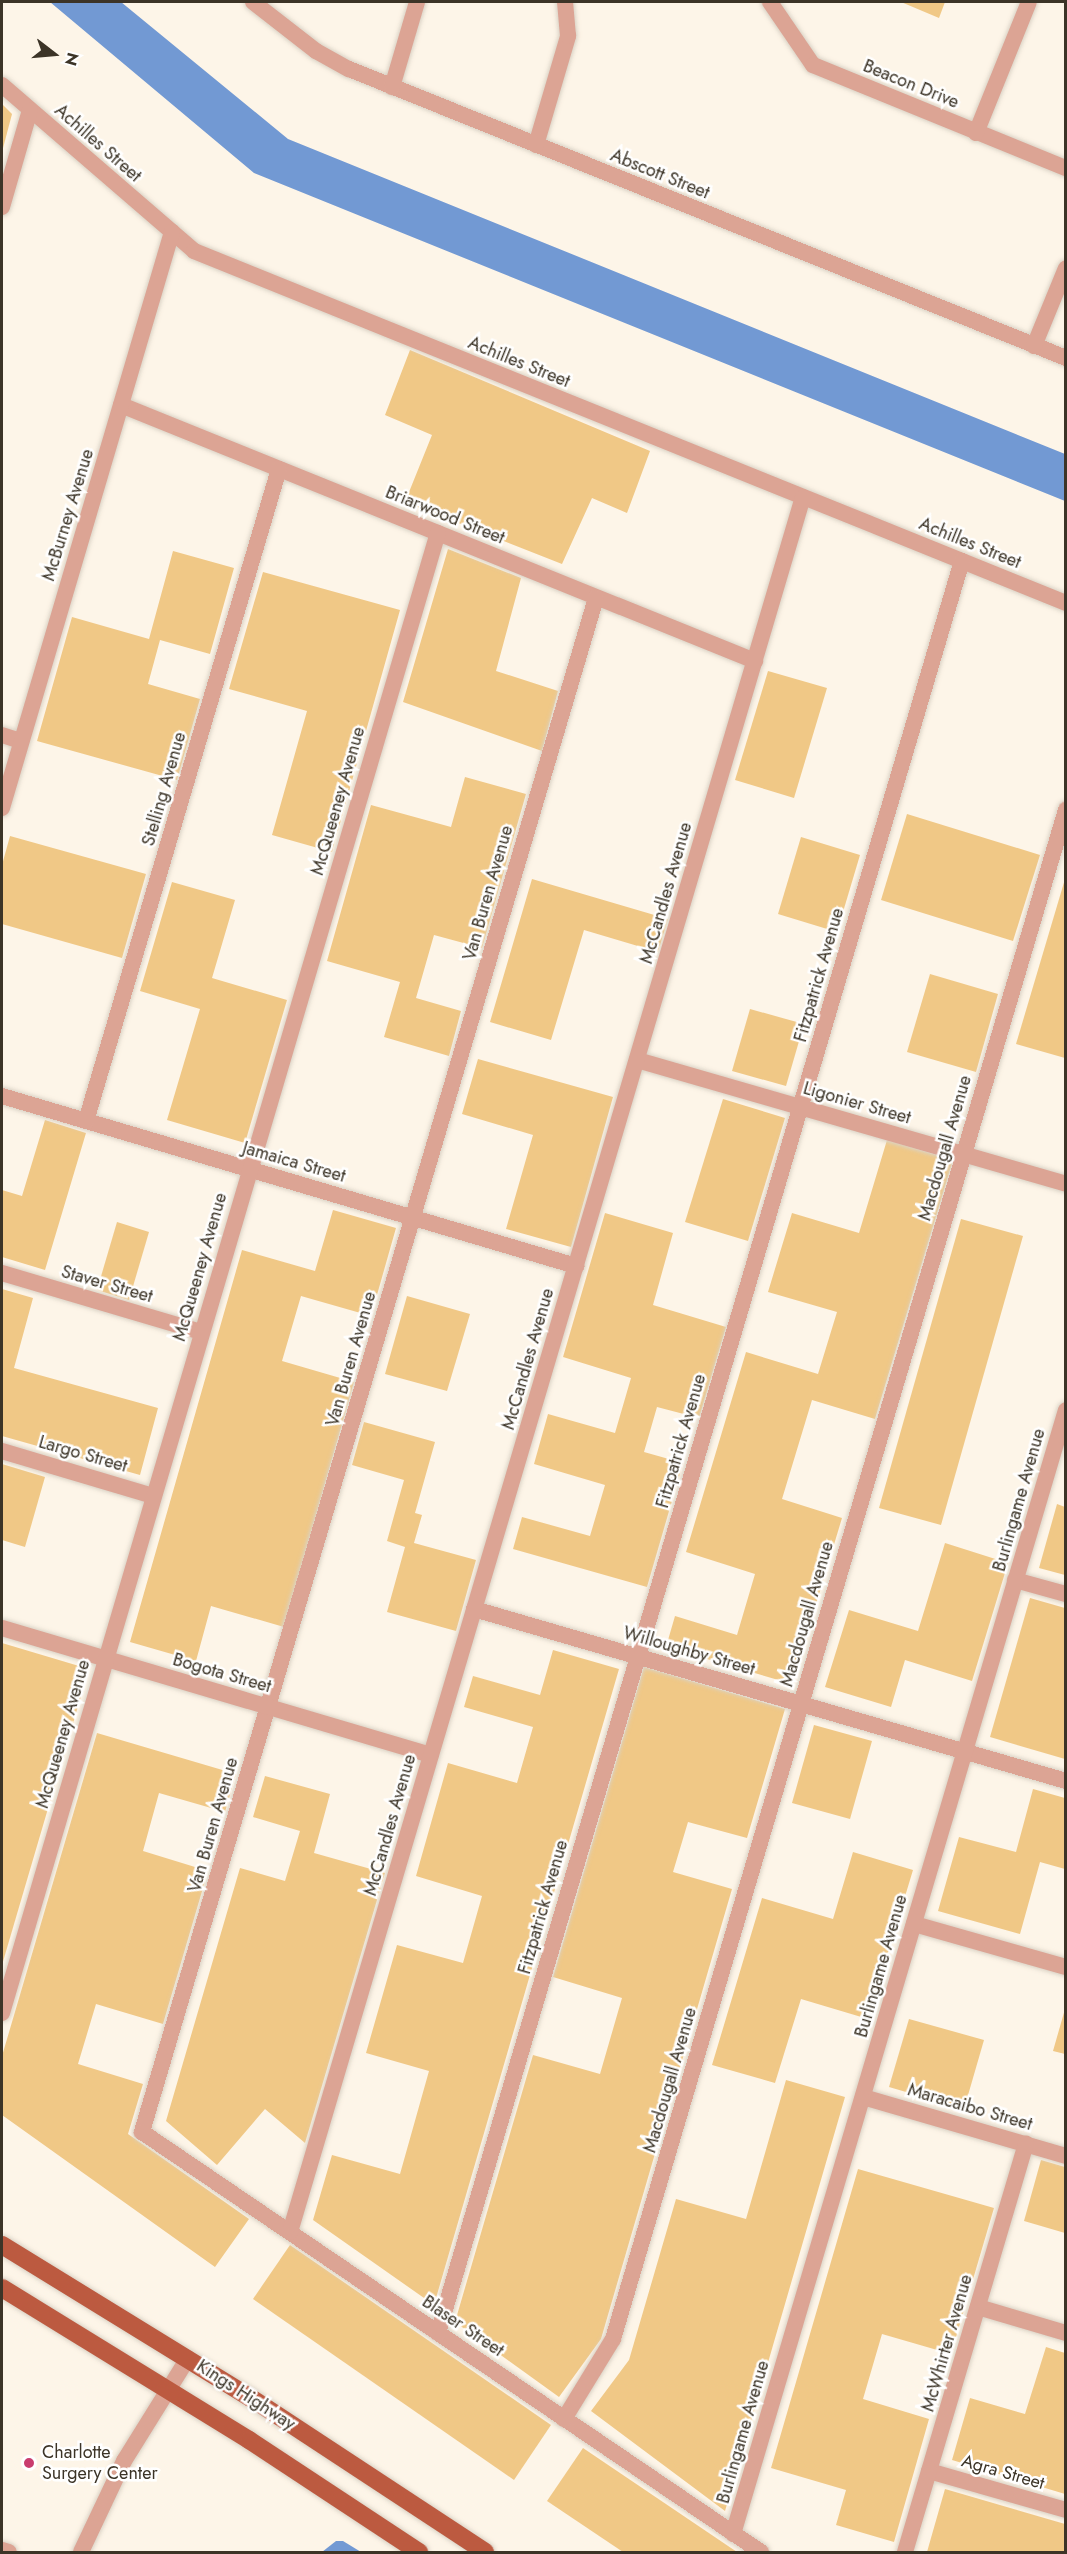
<!DOCTYPE html>
<html>
<head>
<meta charset="utf-8">
<style>
  body { margin:0 }
  #map { position:relative; width:1067px; height:2554px; overflow:hidden; background:#fdf5e8; font-family:Jost,sans-serif }
  div>[style] { position:absolute }
  .green>* { inset:0; background:#f0c886 }
  .water>* { inset:0; background:#7299d3 }
  .roads { filter:drop-shadow(0 0 2px #dad2c5) drop-shadow(0 0 2px #dad2c5) }
  .minor>* { height:16px; margin:-8px; padding:0 8px; transform-origin:8px; border-radius:8px; background:#dca494 }
  .major>* { height:18px; margin:-9px; padding:0 9px; transform-origin:9px; border-radius:9px; background:#bc5a40 }
  .dots>* { width:16px; height:16px; translate:-50% -50%; box-sizing:border-box; border:3px solid #fff; border-radius:50% }
  span { translate:-50% -50%; white-space:nowrap; text-align:center; line-height:1.15; -webkit-text-stroke:5px #fff; paint-order:stroke }
  .street-label { font-size:18px; color:#3c3427 }
  .poi-label { font-size:18px; color:#3c3427 }
  .left { translate:0 -50%; text-align:left }
  .frame { position:absolute; inset:0; border:3px solid #3c3427; pointer-events:none }
  .north { position:absolute; left:24px; top:24px; width:60px; height:60px; -webkit-text-stroke:4px #fff; paint-order:stroke; rotate:106deg; font-size:16px; font-weight:700; line-height:24px; text-align:center; color:#3c3427 }
  .north::after { content:''; display:block; margin:auto; width:21px; height:27px; background:#3c3427; clip-path:polygon(50% 0,100% 100%,50% 72%,0 100%) }
</style>
</head>
<body>
<div id="map">
  <div class="green">
    <div style="clip-path:polygon(901px 2px,945px 2px,939px 18px)"></div>
    <div style="clip-path:polygon(2px 104px,12px 114px,2px 152px)"></div>
    <div style="clip-path:polygon(410px 350px,650px 451px,627px 513px,592px 498px,562px 564px,405px 502px,432px 435px,385px 415px)"></div>
    <div style="clip-path:polygon(448px 549px,521px 578px,496px 671px,558px 691px,542px 751px,403px 702px)"></div>
    <div style="clip-path:polygon(173px 551px,234px 568px,210px 654px,160px 640px,148px 684px,200px 699px,177px 780px,37px 741px,72px 617px,149px 639px)"></div>
    <div style="clip-path:polygon(263px 572px,400px 610px,332px 852px,272px 835px,307px 711px,229px 689px)"></div>
    <div style="clip-path:polygon(768px 671px,827px 688px,794px 798px,735px 780px)"></div>
    <div style="clip-path:polygon(465px 777px,526px 794px,482px 948px,434px 935px,416px 998px,461px 1011px,449px 1056px,384px 1037px,400px 982px,327px 961px,371px 805px,451px 827px)"></div>
    <div style="clip-path:polygon(907px 814px,1040px 855px,1013px 941px,881px 900px)"></div>
    <div style="clip-path:polygon(10px 836px,146px 874px,122px 958px,2px 924px,2px 865px)"></div>
    <div style="clip-path:polygon(801px 837px,860px 855px,837px 932px,778px 914px)"></div>
    <div style="clip-path:polygon(532px 879px,668px 919px,658px 952px,584px 930px,551px 1040px,490px 1022px)"></div>
    <div style="clip-path:polygon(1065px 879px,1066px 1058px,1065px 1058px,1016px 1044px)"></div>
    <div style="clip-path:polygon(172px 882px,235px 900px,212px 978px,287px 1000px,245px 1143px,167px 1120px,200px 1009px,140px 991px)"></div>
    <div style="clip-path:polygon(930px 974px,998px 994px,976px 1072px,907px 1052px)"></div>
    <div style="clip-path:polygon(750px 1009px,804px 1024px,786px 1086px,732px 1071px)"></div>
    <div style="clip-path:polygon(478px 1059px,613px 1097px,571px 1247px,506px 1229px,533px 1135px,462px 1114px)"></div>
    <div style="clip-path:polygon(723px 1099px,785px 1118px,748px 1241px,685px 1222px)"></div>
    <div style="clip-path:polygon(45px 1120px,86px 1133px,45px 1270px,2px 1257px,2px 1190px,22px 1196px)"></div>
    <div style="clip-path:polygon(887px 1140px,953px 1160px,875px 1419px,812px 1400px,782px 1499px,842px 1518px,792px 1684px,666px 1647px,675px 1616px,737px 1635px,755px 1574px,686px 1552px,746px 1352px,818px 1374px,837px 1312px,768px 1292px,792px 1213px,859px 1233px)"></div>
    <div style="clip-path:polygon(333px 1210px,396px 1228px,371px 1316px,301px 1296px,282px 1361px,354px 1382px,284px 1627px,211px 1606px,196px 1661px,130px 1642px,242px 1250px,315px 1271px)"></div>
    <div style="clip-path:polygon(605px 1213px,673px 1233px,653px 1305px,726px 1327px,699px 1418px,657px 1407px,644px 1452px,683px 1463px,647px 1587px,513px 1549px,522px 1517px,590px 1536px,605px 1485px,534px 1464px,548px 1414px,615px 1433px,631px 1378px,563px 1357px)"></div>
    <div style="clip-path:polygon(961px 1219px,1023px 1236px,941px 1525px,879px 1508px)"></div>
    <div style="clip-path:polygon(117px 1222px,149px 1232px,129px 1300px,97px 1290px)"></div>
    <div style="clip-path:polygon(2px 1289px,33px 1298px,14px 1368px,158px 1408px,140px 1475px,2px 1436px)"></div>
    <div style="clip-path:polygon(407px 1296px,470px 1314px,447px 1391px,385px 1374px)"></div>
    <div style="clip-path:polygon(364px 1422px,435px 1442px,415px 1513px,422px 1515px,414px 1543px,476px 1560px,456px 1631px,387px 1612px,405px 1547px,387px 1541px,404px 1480px,352px 1465px)"></div>
    <div style="clip-path:polygon(2px 1464px,45px 1477px,25px 1547px,2px 1540px)"></div>
    <div style="clip-path:polygon(1057px 1504px,1065px 1507px,1065px 1575px,1039px 1568px)"></div>
    <div style="clip-path:polygon(945px 1543px,1008px 1563px,972px 1681px,905px 1660px,891px 1707px,825px 1687px,849px 1610px,918px 1631px)"></div>
    <div style="clip-path:polygon(1030px 1598px,1065px 1608px,1065px 1759px,990px 1737px)"></div>
    <div style="clip-path:polygon(2px 1643px,89px 1669px,2px 1965px)"></div>
    <div style="clip-path:polygon(553px 1650px,619px 1669px,434px 2305px,313px 2220px,332px 2155px,400px 2174px,429px 2071px,366px 2053px,397px 1945px,463px 1963px,482px 1896px,416px 1876px,448px 1763px,517px 1783px,533px 1727px,464px 1707px,473px 1676px,540px 1695px)"></div>
    <div style="clip-path:polygon(644px 1667px,785px 1709px,747px 1838px,688px 1822px,673px 1872px,732px 1889px,601px 2339px,559px 2397px,455px 2322px,533px 2055px,600px 2074px,622px 1998px,553px 1977px)"></div>
    <div style="clip-path:polygon(814px 1725px,872px 1741px,850px 1819px,792px 1803px)"></div>
    <div style="clip-path:polygon(97px 1733px,236px 1774px,225px 1812px,159px 1793px,143px 1851px,208px 1871px,163px 2024px,96px 2004px,78px 2064px,143px 2084px,128px 2134px,249px 2219px,215px 2267px,2px 2115px,2px 2056px)"></div>
    <div style="clip-path:polygon(265px 1776px,330px 1794px,314px 1853px,385px 1873px,305px 2143px,265px 2109px,217px 2165px,166px 2121px,240px 1868px,285px 1881px,300px 1831px,253px 1817px)"></div>
    <div style="clip-path:polygon(1033px 1789px,1065px 1798px,1065px 1869px,1040px 1862px,1020px 1934px,938px 1911px,959px 1837px,1016px 1852px)"></div>
    <div style="clip-path:polygon(853px 1852px,913px 1870px,868px 2019px,801px 1999px,775px 2083px,712px 2065px,762px 1898px,833px 1919px)"></div>
    <div style="clip-path:polygon(1065px 2009px,1065px 2054px,1053px 2051px)"></div>
    <div style="clip-path:polygon(909px 2019px,984px 2040px,964px 2109px,889px 2087px)"></div>
    <div style="clip-path:polygon(786px 2080px,845px 2097px,725px 2511px,591px 2411px,629px 2360px,676px 2199px,746px 2219px)"></div>
    <div style="clip-path:polygon(1041px 2160px,1065px 2167px,1065px 2233px,1024px 2221px)"></div>
    <div style="clip-path:polygon(858px 2169px,994px 2208px,951px 2354px,882px 2334px,863px 2399px,929px 2419px,894px 2542px,836px 2525px,846px 2490px,771px 2468px)"></div>
    <div style="clip-path:polygon(290px 2245px,551px 2425px,514px 2480px,253px 2299px)"></div>
    <div style="clip-path:polygon(1046px 2347px,1065px 2353px,1065px 2494px,952px 2460px,970px 2398px,1025px 2414px)"></div>
    <div style="clip-path:polygon(583px 2448px,737px 2552px,623px 2552px,547px 2501px)"></div>
    <div style="clip-path:polygon(945px 2489px,1065px 2524px,1065px 2552px,927px 2552px)"></div>
  </div>
  <div class="water">
    <div style="clip-path:polygon(50px 2px,121px 2px,288px 139px,1065px 454px,1065px 501px,254px 173px)"></div>
    <div style="clip-path:polygon(336px 2541px,343px 2541px,361px 2552px,322px 2552px)"></div>
  </div>
  <div class="roads">
    <div class="minor">
      <div style="left:253px;top:2px;width:80px;rotate:37.9deg"></div>
      <div style="left:316px;top:51px;width:38px;rotate:29deg"></div>
      <div style="left:349px;top:69px;width:773px;rotate:21.95deg"></div>
      <div style="left:770px;top:2px;width:76px;rotate:55.7deg"></div>
      <div style="left:813px;top:65px;width:273px;rotate:22.2deg"></div>
      <div style="left:2px;top:85px;width:254px;rotate:40.8deg"></div>
      <div style="left:194px;top:251px;width:940px;rotate:21.98deg"></div>
      <div style="left:392px;top:87px;width:89px;rotate:-73.6deg"></div>
      <div style="left:976px;top:133px;width:141px;rotate:-68deg"></div>
      <div style="left:536px;top:145px;width:114px;rotate:-73.6deg"></div>
      <div style="left:568px;top:36px;width:34px;rotate:-95deg"></div>
      <div style="left:2px;top:207px;width:101px;rotate:-73.9deg"></div>
      <div style="left:1034px;top:346px;width:84px;rotate:-67.7deg"></div>
      <div style="left:121px;top:405px;width:684px;rotate:21.99deg"></div>
      <div style="left:596px;top:598px;width:1600px;rotate:106.49deg"></div>
      <div style="left:142px;top:2132px;width:748px;rotate:34.16deg"></div>
      <div style="left:2px;top:735px;width:20px;rotate:18deg"></div>
      <div style="left:2px;top:808px;width:601px;rotate:-73.56deg"></div>
      <div style="left:637px;top:1060px;width:447px;rotate:16.1deg"></div>
      <div style="left:2px;top:1096px;width:599px;rotate:16.5deg"></div>
      <div style="left:86px;top:1121px;width:680px;rotate:-73.51deg"></div>
      <div style="left:2px;top:1273px;width:208px;rotate:16.5deg"></div>
      <div style="left:2px;top:1451px;width:158px;rotate:16.6deg"></div>
      <div style="left:1015px;top:1580px;width:53px;rotate:15.4deg"></div>
      <div style="left:474px;top:1609px;width:616px;rotate:16.2deg"></div>
      <div style="left:2px;top:1628px;width:447px;rotate:16.5deg"></div>
      <div style="left:914px;top:1924px;width:158px;rotate:15.8deg"></div>
      <div style="left:2px;top:2013px;width:1543px;rotate:-73.59deg"></div>
      <div style="left:863px;top:2097px;width:211px;rotate:16.2deg"></div>
      <div style="left:290px;top:2232px;width:1809px;rotate:-73.53deg"></div>
      <div style="left:978px;top:2307px;width:92px;rotate:16.5deg"></div>
      <div style="left:438px;top:2333px;width:1848px;rotate:-73.53deg"></div>
      <div style="left:564px;top:2419px;width:94px;rotate:-58.5deg"></div>
      <div style="left:613px;top:2339px;width:1595px;rotate:-73.5deg"></div>
      <div style="left:929px;top:2471px;width:142px;rotate:15.9deg"></div>
      <div style="left:733px;top:2534px;width:1172px;rotate:-73.5deg"></div>
      <div style="left:2px;top:2550px;width:7px;rotate:16deg"></div>
      <div style="left:81px;top:2552px;width:101px;rotate:-64.7deg"></div>
      <div style="left:124px;top:2461px;width:121px;rotate:-58.1deg"></div>
      <div style="left:905px;top:2552px;width:426px;rotate:-73.5deg"></div>
    </div>
    <div class="major">
      <div style="left:2px;top:2245px;width:292px;rotate:31.6deg"></div>
      <div style="left:251px;top:2398px;width:280px;rotate:33.3deg"></div>
      <div style="left:2px;top:2288px;width:290px;rotate:31.6deg"></div>
      <div style="left:249px;top:2440px;width:204px;rotate:33.4deg"></div>
    </div>
  </div>
  <div class="dots">
    <div style="left:29px;top:2463px;background:#c93d6f"></div>
  </div>
  <div class="street-label">
    <span style="left:911px;top:84px;rotate:22deg">Beacon Drive</span>
    <span style="left:98px;top:143px;rotate:41deg">Achilles Street</span>
    <span style="left:660px;top:174px;rotate:22deg">Abscott Street</span>
    <span style="left:519px;top:362px;rotate:22deg">Achilles Street</span>
    <span style="left:68px;top:515px;rotate:-73deg">McBurney Avenue</span>
    <span style="left:445px;top:515px;rotate:22deg">Briarwood Street</span>
    <span style="left:970px;top:543px;rotate:22deg">Achilles Street</span>
    <span style="left:164px;top:789px;rotate:-74deg">Stelling Avenue</span>
    <span style="left:338px;top:801px;rotate:-74deg">McQueeney Avenue</span>
    <span style="left:488px;top:893px;rotate:-74deg">Van Buren Avenue</span>
    <span style="left:666px;top:893px;rotate:-74deg">McCandles Avenue</span>
    <span style="left:819px;top:975px;rotate:-74deg">Fitzpatrick Avenue</span>
    <span style="left:857px;top:1103px;rotate:16deg">Ligonier Street</span>
    <span style="left:945px;top:1148px;rotate:-74deg">Macdougall Avenue</span>
    <span style="left:294px;top:1162px;rotate:16deg">Jamaica Street</span>
    <span style="left:200px;top:1267px;rotate:-74deg">McQueeney Avenue</span>
    <span style="left:107px;top:1284px;rotate:16deg">Staver Street</span>
    <span style="left:351px;top:1359px;rotate:-74deg">Van Buren Avenue</span>
    <span style="left:528px;top:1359px;rotate:-74deg">McCandles Avenue</span>
    <span style="left:681px;top:1441px;rotate:-74deg">Fitzpatrick Avenue</span>
    <span style="left:83px;top:1454px;rotate:16deg">Largo Street</span>
    <span style="left:1019px;top:1500px;rotate:-74deg">Burlingame Avenue</span>
    <span style="left:807px;top:1614px;rotate:-74deg">Macdougall Avenue</span>
    <span style="left:689px;top:1651px;rotate:16deg">Willoughby Street</span>
    <span style="left:222px;top:1673px;rotate:16deg">Bogota Street</span>
    <span style="left:63px;top:1734px;rotate:-74deg">McQueeney Avenue</span>
    <span style="left:213px;top:1825px;rotate:-74deg">Van Buren Avenue</span>
    <span style="left:390px;top:1825px;rotate:-74deg">McCandles Avenue</span>
    <span style="left:543px;top:1907px;rotate:-74deg">Fitzpatrick Avenue</span>
    <span style="left:881px;top:1966px;rotate:-74deg">Burlingame Avenue</span>
    <span style="left:670px;top:2080px;rotate:-74deg">Macdougall Avenue</span>
    <span style="left:970px;top:2107px;rotate:16deg">Maracaibo Street</span>
    <span style="left:463px;top:2326px;rotate:34deg">Blaser Street</span>
    <span style="left:947px;top:2343px;rotate:-74deg">McWhirter Avenue</span>
    <span style="left:246px;top:2395px;rotate:33deg">Kings Highway</span>
    <span style="left:743px;top:2432px;rotate:-74deg">Burlingame Avenue</span>
    <span style="left:1003px;top:2472px;rotate:16deg">Agra Street</span>
  </div>
  <div class="poi-label">
    <span class="left" style="left:42px;top:2463px">Charlotte<br>Surgery Center</span>
  </div>
  <div class="frame"></div>
  <div class="north">N</div>
</div>
</body>
</html>
